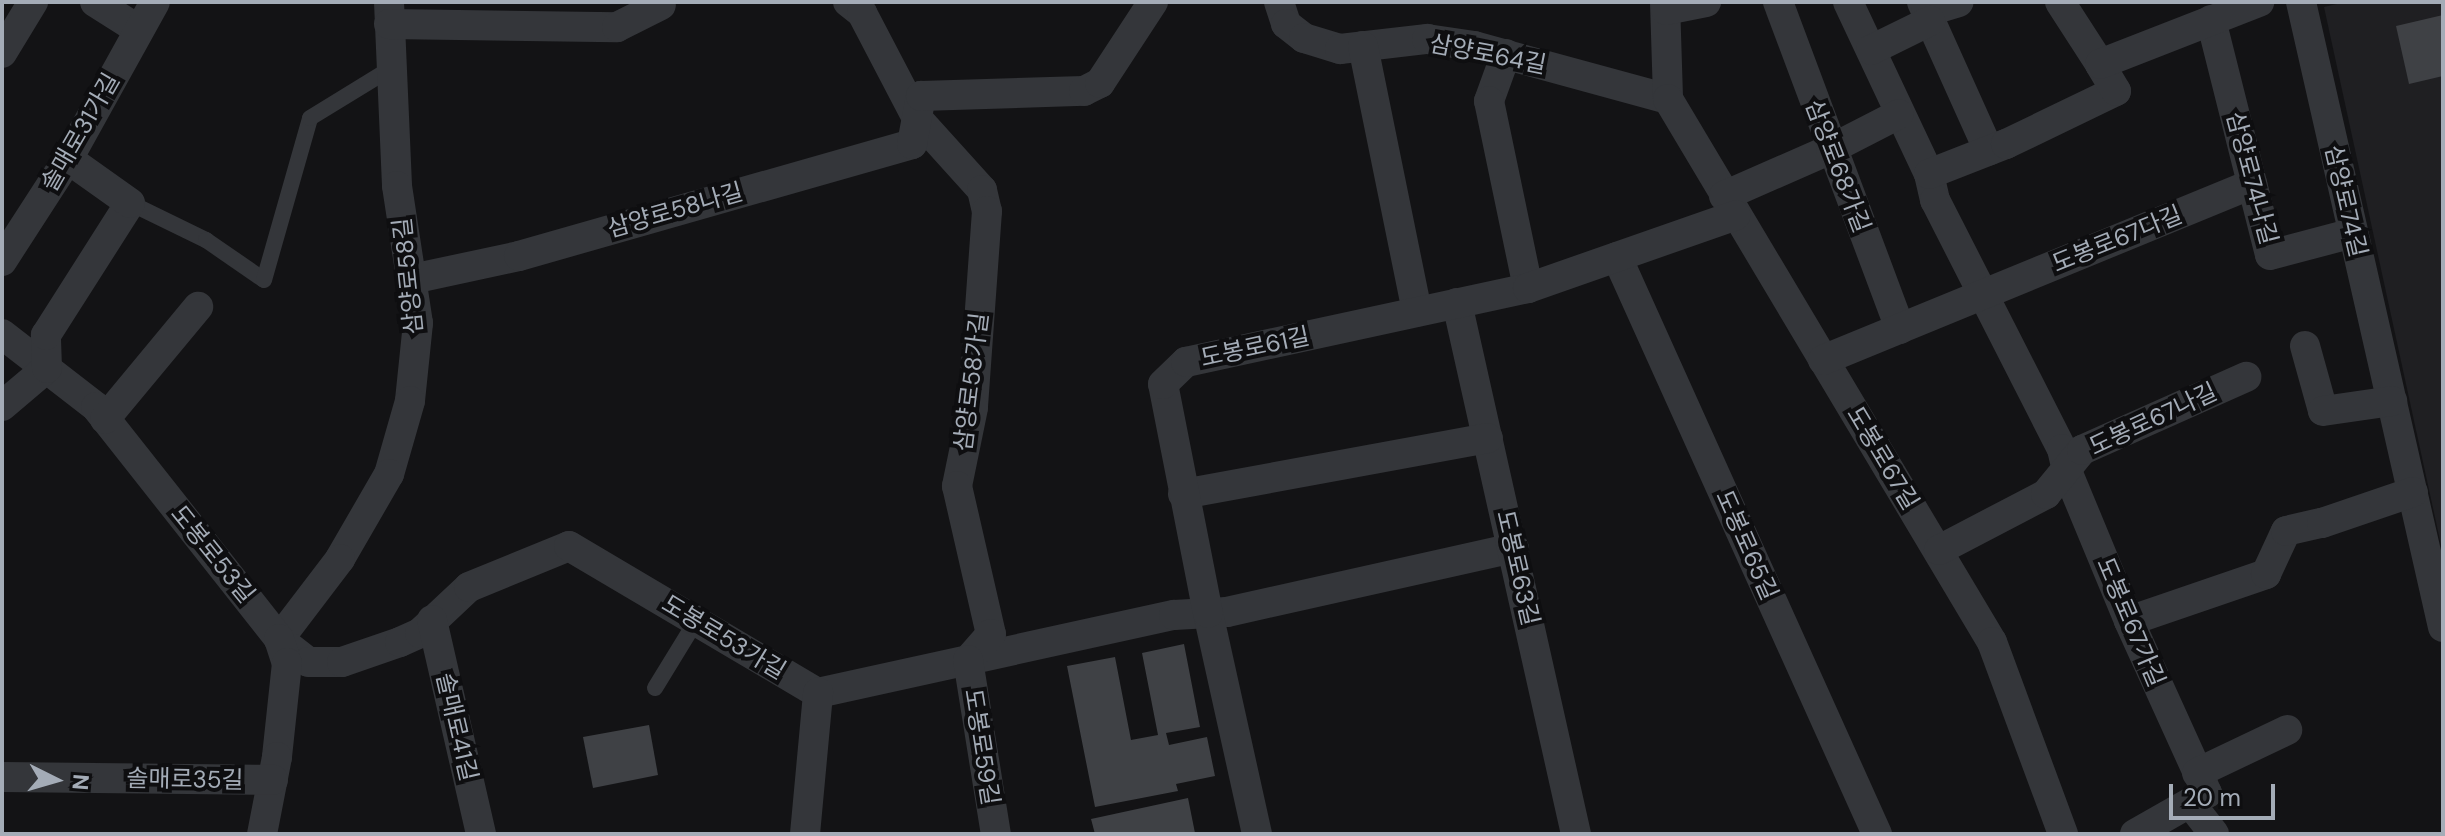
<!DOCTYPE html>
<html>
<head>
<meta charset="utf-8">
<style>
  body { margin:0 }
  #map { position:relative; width:2445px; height:836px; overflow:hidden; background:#131315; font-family:"DM Sans","Noto Sans KR",sans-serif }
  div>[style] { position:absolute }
  .built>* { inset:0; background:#1f1f22 }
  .building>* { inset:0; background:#3f4145 }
  .lane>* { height:16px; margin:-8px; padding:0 8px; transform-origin:8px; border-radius:8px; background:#34363a }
  .street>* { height:30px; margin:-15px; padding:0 15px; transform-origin:15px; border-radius:15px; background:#34363a }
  span { translate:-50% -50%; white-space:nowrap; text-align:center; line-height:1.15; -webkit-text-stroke:8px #0e0e10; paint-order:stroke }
  .street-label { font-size:24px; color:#a4acb7 }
  .frame { position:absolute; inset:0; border:4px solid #a4acb7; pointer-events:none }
  .north { position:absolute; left:16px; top:740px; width:80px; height:80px; -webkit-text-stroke:6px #0e0e10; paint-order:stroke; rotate:95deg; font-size:22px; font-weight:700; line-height:32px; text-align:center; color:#a4acb7 }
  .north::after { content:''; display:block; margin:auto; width:28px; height:36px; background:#a4acb7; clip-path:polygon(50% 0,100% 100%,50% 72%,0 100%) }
  .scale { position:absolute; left:2169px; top:784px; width:106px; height:36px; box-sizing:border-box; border:4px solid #a4acb7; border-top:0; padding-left:10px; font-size:24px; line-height:28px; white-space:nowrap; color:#a4acb7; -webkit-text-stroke:6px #0e0e10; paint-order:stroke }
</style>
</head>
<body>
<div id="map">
  <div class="built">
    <div style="clip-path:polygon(2345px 2px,2443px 2px,2443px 554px,2324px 7px)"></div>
  </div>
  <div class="building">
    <div style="clip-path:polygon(2443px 15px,2443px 76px,2409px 84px,2396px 26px)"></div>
    <div style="clip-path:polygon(1184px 644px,1200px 727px,1166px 733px,1169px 745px,1207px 737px,1215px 776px,1176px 784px,1178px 791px,1095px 807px,1067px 666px,1115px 657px,1131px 740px,1158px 735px,1142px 653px)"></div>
    <div style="clip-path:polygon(649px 725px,658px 775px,593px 788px,583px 737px)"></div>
    <div style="clip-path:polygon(1188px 798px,1195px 833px,1095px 834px,1091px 819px)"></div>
  </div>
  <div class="lane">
    <div style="left:130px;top:203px;width:85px;rotate:26deg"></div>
    <div style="left:206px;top:240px;width:70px;rotate:34.6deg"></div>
    <div style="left:264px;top:280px;width:168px;rotate:-74.1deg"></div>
    <div style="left:310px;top:118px;width:94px;rotate:-31.5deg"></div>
    <div style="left:655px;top:688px;width:79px;rotate:-58.5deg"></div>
  </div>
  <div class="street">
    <div style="left:95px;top:2px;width:52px;rotate:32.5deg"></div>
    <div style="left:389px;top:2px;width:184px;rotate:87.5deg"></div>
    <div style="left:397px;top:186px;width:139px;rotate:81.3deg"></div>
    <div style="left:418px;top:323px;width:78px;rotate:95.9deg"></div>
    <div style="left:410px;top:401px;width:76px;rotate:106deg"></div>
    <div style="left:389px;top:474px;width:98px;rotate:120deg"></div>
    <div style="left:340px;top:559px;width:101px;rotate:127.3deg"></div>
    <div style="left:279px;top:639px;width:37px;rotate:38deg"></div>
    <div style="left:308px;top:662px;width:34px"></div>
    <div style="left:342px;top:662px;width:61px;rotate:-19deg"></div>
    <div style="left:400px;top:642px;width:22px;rotate:-24deg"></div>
    <div style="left:420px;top:633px;width:67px;rotate:-43.2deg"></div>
    <div style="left:469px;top:587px;width:108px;rotate:-22.3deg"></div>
    <div style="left:569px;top:546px;width:289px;rotate:30.6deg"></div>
    <div style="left:818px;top:693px;width:364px;rotate:-12.4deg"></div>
    <div style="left:1174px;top:615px;width:53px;rotate:-3.2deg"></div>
    <div style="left:1227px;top:612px;width:294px;rotate:-12.6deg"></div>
    <div style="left:848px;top:2px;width:18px;rotate:38deg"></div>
    <div style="left:862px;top:13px;width:119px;rotate:62.4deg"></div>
    <div style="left:917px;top:118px;width:97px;rotate:47.9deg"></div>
    <div style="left:982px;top:190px;width:22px;rotate:77deg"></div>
    <div style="left:987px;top:211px;width:197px;rotate:94.1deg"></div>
    <div style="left:973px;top:408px;width:80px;rotate:101.6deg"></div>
    <div style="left:957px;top:486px;width:152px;rotate:77.1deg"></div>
    <div style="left:991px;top:634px;width:35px;rotate:131deg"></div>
    <div style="left:968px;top:660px;width:176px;rotate:80.9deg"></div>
    <div style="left:1279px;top:2px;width:23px;rotate:72deg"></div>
    <div style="left:1286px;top:24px;width:23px;rotate:38deg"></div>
    <div style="left:1304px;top:38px;width:38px;rotate:17deg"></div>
    <div style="left:1340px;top:49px;width:88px;rotate:-6.6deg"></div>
    <div style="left:1427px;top:39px;width:48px;rotate:8.5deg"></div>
    <div style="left:1474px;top:46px;width:201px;rotate:15.3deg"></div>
    <div style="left:1665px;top:2px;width:97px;rotate:88.2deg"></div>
    <div style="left:1778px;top:2px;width:349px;rotate:69.5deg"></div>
    <div style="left:1848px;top:2px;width:190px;rotate:64.8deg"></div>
    <div style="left:1929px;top:174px;width:27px;rotate:77deg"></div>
    <div style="left:1935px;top:200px;width:280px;rotate:63deg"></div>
    <div style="left:2062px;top:449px;width:23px;rotate:77deg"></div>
    <div style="left:2067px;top:471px;width:162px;rotate:67.5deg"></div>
    <div style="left:2129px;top:621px;width:189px;rotate:65.6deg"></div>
    <div style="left:2207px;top:793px;width:83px;rotate:150.3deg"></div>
    <div style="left:1922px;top:2px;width:163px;rotate:65.8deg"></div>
    <div style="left:2060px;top:2px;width:74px;rotate:57.2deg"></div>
    <div style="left:2301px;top:2px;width:641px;rotate:77.2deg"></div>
    <div style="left:1666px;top:10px;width:41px;rotate:-11.3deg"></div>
    <div style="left:1926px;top:12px;width:34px;rotate:-17deg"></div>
    <div style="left:2211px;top:20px;width:242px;rotate:75.9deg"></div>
    <div style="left:2270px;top:255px;width:86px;rotate:-14.8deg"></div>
    <div style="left:389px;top:24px;width:228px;rotate:0.8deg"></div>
    <div style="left:617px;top:27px;width:49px;rotate:-26.6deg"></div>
    <div style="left:1363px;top:46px;width:271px;rotate:78.5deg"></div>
    <div style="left:1871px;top:50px;width:66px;rotate:-26.2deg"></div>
    <div style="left:2px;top:53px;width:60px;rotate:-58.7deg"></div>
    <div style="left:1506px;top:54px;width:50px;rotate:109.9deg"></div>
    <div style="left:1489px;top:101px;width:191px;rotate:78.2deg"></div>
    <div style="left:1668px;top:99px;width:632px;rotate:59.18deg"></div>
    <div style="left:1992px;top:642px;width:205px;rotate:69.7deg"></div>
    <div style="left:1929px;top:174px;width:83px;rotate:-21.3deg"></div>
    <div style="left:2006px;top:144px;width:122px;rotate:-25.7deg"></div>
    <div style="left:2116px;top:91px;width:31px;rotate:-121deg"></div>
    <div style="left:2100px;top:64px;width:171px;rotate:-21.3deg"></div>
    <div style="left:1724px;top:196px;width:117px;rotate:-23.7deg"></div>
    <div style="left:1831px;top:149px;width:76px;rotate:-27.2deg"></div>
    <div style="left:1617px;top:257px;width:633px;rotate:65.74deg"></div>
    <div style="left:2px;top:261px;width:121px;rotate:-57.1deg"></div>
    <div style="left:68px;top:159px;width:179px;rotate:-61deg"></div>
    <div style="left:412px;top:279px;width:109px;rotate:-12.1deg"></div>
    <div style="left:519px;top:256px;width:409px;rotate:-15.9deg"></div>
    <div style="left:912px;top:144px;width:49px;rotate:-79.4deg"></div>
    <div style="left:921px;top:96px;width:163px;rotate:-1.8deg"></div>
    <div style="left:1084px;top:91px;width:18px;rotate:-27deg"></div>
    <div style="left:1100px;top:83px;width:97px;rotate:-56.8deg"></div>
    <div style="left:1457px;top:303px;width:544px;rotate:77.37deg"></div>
    <div style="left:2px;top:334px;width:119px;rotate:37.8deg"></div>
    <div style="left:96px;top:407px;width:295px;rotate:51.7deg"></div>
    <div style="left:279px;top:639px;width:25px;rotate:72deg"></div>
    <div style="left:287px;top:663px;width:95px;rotate:96.1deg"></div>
    <div style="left:277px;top:757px;width:78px;rotate:101deg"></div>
    <div style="left:2305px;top:346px;width:67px;rotate:74.5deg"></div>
    <div style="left:2323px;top:411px;width:70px;rotate:-8.2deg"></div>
    <div style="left:1823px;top:360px;width:464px;rotate:-22.3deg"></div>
    <div style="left:2px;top:406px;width:59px;rotate:-40.2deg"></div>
    <div style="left:47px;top:368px;width:33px;rotate:-92deg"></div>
    <div style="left:46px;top:335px;width:156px;rotate:-57.5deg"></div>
    <div style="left:130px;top:203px;width:76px;rotate:-144.6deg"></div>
    <div style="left:105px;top:419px;width:146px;rotate:-50.3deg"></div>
    <div style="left:1183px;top:494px;width:310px;rotate:-10.4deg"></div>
    <div style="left:1939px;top:550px;width:121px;rotate:-27.6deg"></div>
    <div style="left:2046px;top:494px;width:57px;rotate:-50.7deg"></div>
    <div style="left:2082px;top:450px;width:180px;rotate:-24deg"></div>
    <div style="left:432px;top:620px;width:220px;rotate:77.1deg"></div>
    <div style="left:2129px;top:621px;width:145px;rotate:-18.9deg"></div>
    <div style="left:2266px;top:574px;width:47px;rotate:-65.1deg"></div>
    <div style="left:2286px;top:531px;width:37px;rotate:-13deg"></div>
    <div style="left:2322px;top:523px;width:96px;rotate:-18.8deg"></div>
    <div style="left:2197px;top:773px;width:100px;rotate:-25.5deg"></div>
    <div style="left:2px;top:777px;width:271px;rotate:0.6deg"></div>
    <div style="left:2190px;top:803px;width:39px;rotate:52deg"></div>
    <div style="left:805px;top:834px;width:142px;rotate:-84.7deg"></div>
    <div style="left:1257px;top:834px;width:226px;rotate:-102.5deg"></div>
    <div style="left:1208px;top:613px;width:233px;rotate:-101.1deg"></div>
    <div style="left:1163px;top:384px;width:32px;rotate:-44deg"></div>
    <div style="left:1186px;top:362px;width:350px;rotate:-12.2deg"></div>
    <div style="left:1528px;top:288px;width:220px;rotate:-19.3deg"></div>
  </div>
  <div class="street-label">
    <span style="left:1488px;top:54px;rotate:11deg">삼양로64길</span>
    <span style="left:80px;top:132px;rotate:-60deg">솔매로31가길</span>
    <span style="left:1838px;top:166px;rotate:69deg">삼양로68가길</span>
    <span style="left:2252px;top:178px;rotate:75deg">삼양로74나길</span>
    <span style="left:2346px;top:201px;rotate:77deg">삼양로74길</span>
    <span style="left:675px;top:210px;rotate:-16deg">삼양로58나길</span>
    <span style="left:2117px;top:239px;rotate:-22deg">도봉로67다길</span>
    <span style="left:408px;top:276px;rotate:-96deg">삼양로58길</span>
    <span style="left:1255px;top:347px;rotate:-12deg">도봉로61길</span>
    <span style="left:971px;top:382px;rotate:-83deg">삼양로58가길</span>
    <span style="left:2153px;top:419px;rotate:-25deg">도봉로67나길</span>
    <span style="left:1883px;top:458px;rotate:59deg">도봉로67길</span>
    <span style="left:1747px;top:545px;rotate:66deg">도봉로65길</span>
    <span style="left:213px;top:554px;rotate:51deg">도봉로53길</span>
    <span style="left:1518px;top:568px;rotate:77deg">도봉로63길</span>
    <span style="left:2131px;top:622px;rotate:67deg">도봉로67가길</span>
    <span style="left:724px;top:637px;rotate:31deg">도봉로53가길</span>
    <span style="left:457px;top:727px;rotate:77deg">솔매로41길</span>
    <span style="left:982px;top:747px;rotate:81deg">도봉로59길</span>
    <span style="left:185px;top:779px;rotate:1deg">솔매로35길</span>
  </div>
  <div class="frame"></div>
  <div class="north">N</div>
  <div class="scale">20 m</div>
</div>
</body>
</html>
